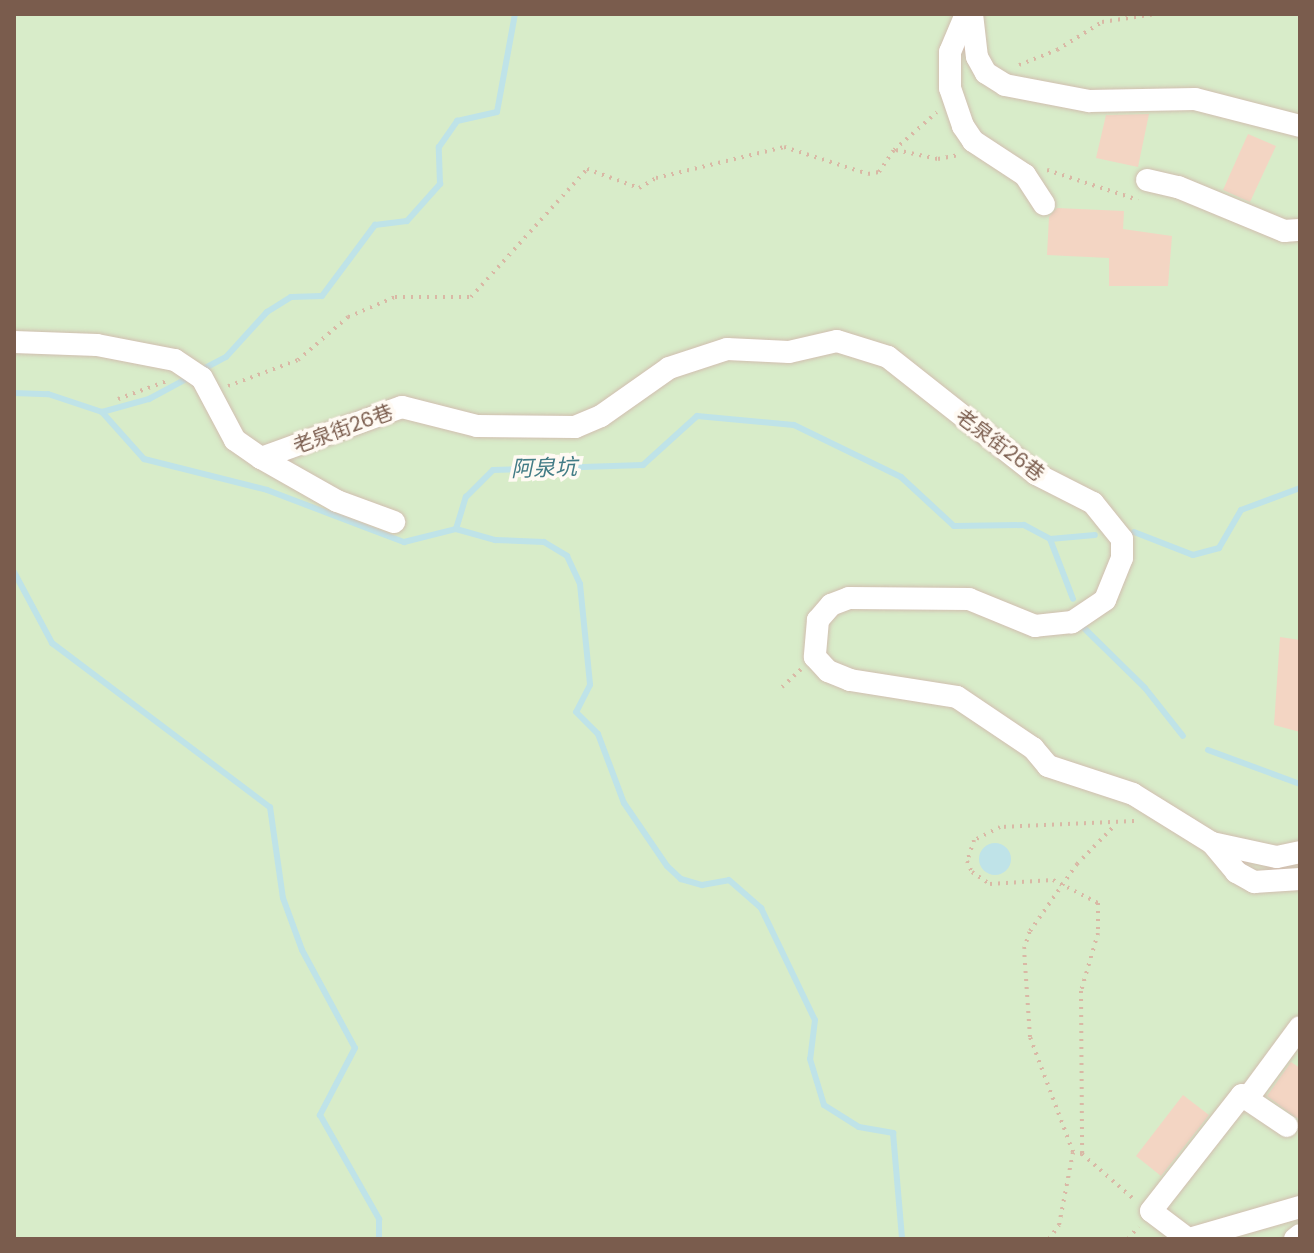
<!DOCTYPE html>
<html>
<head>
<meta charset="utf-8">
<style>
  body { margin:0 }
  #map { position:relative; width:1314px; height:1253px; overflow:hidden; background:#fdf6ec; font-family:Poppins,"Noto Sans TC",sans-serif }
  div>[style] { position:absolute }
  .green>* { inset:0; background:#d8ecc9 }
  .water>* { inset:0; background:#bfe3e8 }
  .round { border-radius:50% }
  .stream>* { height:6px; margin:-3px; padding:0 3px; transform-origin:3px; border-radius:3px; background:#bfe3e8 }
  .building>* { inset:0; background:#f3d5c3 }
  .path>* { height:4px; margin-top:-2px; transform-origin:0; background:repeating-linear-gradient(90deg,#d9b8a5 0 2px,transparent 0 8px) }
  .roads { filter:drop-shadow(0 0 2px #d1beb0) drop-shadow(0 0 2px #d1beb0) }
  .minor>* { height:22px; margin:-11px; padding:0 11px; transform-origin:11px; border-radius:11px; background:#fff }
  span { translate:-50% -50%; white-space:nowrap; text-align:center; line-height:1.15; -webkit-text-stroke:7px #fffaf3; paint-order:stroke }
  .street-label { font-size:20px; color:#7a5c4d }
  .water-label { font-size:22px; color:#437c86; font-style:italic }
  .frame { position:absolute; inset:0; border:16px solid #7a5c4d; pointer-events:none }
</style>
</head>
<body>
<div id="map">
  <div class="green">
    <div style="clip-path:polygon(14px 14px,1300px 14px,1300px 1239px,14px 1239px)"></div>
  </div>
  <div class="water">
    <div class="round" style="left:979px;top:843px;width:32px;height:32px"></div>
  </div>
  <div class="stream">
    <div style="left:207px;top:367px;width:21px;rotate:-28deg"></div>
    <div style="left:226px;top:357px;width:61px;rotate:-47.7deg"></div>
    <div style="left:267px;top:312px;width:28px;rotate:-32deg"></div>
    <div style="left:291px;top:297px;width:31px;rotate:-2deg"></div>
    <div style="left:322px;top:296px;width:89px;rotate:-53.3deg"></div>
    <div style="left:375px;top:225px;width:32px;rotate:-7deg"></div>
    <div style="left:407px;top:221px;width:50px;rotate:-48.3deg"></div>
    <div style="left:440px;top:184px;width:37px;rotate:-92deg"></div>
    <div style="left:439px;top:147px;width:32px;rotate:-55deg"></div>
    <div style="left:457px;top:121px;width:41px;rotate:-12.7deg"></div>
    <div style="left:497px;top:112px;width:100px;rotate:-79.6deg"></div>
    <div style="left:14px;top:393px;width:34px;rotate:2deg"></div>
    <div style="left:48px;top:394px;width:57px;rotate:18.4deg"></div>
    <div style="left:102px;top:412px;width:63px;rotate:48.2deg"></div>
    <div style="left:144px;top:459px;width:127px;rotate:14.1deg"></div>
    <div style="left:267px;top:490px;width:147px;rotate:20.8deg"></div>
    <div style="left:404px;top:542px;width:54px;rotate:-14deg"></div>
    <div style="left:456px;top:529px;width:34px;rotate:-73deg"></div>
    <div style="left:466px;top:497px;width:38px;rotate:-45deg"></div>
    <div style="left:493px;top:470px;width:150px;rotate:-1.9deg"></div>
    <div style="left:643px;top:465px;width:73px;rotate:-42.2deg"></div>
    <div style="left:697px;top:416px;width:97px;rotate:5.3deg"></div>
    <div style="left:794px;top:425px;width:119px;rotate:25.9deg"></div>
    <div style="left:901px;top:477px;width:72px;rotate:42.8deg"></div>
    <div style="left:954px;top:526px;width:70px;rotate:-0.8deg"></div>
    <div style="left:1024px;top:525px;width:30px;rotate:28deg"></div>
    <div style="left:1050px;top:539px;width:45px;rotate:-5.1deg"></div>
    <div style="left:102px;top:412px;width:49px;rotate:-15.5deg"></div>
    <div style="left:149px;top:399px;width:42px;rotate:-28.4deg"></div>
    <div style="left:456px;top:529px;width:41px;rotate:15.8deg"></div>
    <div style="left:495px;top:540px;width:49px;rotate:2.3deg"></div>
    <div style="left:544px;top:542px;width:27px;rotate:31deg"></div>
    <div style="left:567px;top:556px;width:31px;rotate:65deg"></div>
    <div style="left:580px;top:584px;width:101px;rotate:84.3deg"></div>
    <div style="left:590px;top:685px;width:30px;rotate:117deg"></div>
    <div style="left:576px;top:712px;width:31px;rotate:45deg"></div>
    <div style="left:598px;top:734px;width:74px;rotate:69.4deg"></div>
    <div style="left:624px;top:803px;width:76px;rotate:55.7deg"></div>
    <div style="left:667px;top:866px;width:19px;rotate:43deg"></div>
    <div style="left:681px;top:879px;width:22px;rotate:16deg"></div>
    <div style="left:702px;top:885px;width:27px;rotate:-10deg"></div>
    <div style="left:729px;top:880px;width:43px;rotate:41.2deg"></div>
    <div style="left:761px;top:908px;width:124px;rotate:64.3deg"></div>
    <div style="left:815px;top:1020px;width:39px;rotate:97deg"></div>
    <div style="left:810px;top:1059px;width:48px;rotate:73.1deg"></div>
    <div style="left:824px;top:1105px;width:41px;rotate:32.2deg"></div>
    <div style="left:859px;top:1127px;width:35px;rotate:10deg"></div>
    <div style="left:893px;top:1133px;width:106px;rotate:85.1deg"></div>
    <div style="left:1134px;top:532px;width:63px;rotate:21.3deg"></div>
    <div style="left:1193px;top:555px;width:27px;rotate:-15deg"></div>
    <div style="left:1219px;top:548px;width:44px;rotate:-59.9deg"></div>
    <div style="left:1241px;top:510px;width:63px;rotate:-20.4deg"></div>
    <div style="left:1050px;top:539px;width:64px;rotate:69deg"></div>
    <div style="left:14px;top:572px;width:81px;rotate:61.8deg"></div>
    <div style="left:52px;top:643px;width:273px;rotate:37deg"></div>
    <div style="left:270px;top:807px;width:92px;rotate:81.9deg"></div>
    <div style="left:283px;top:898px;width:55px;rotate:69.9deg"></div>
    <div style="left:302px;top:950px;width:111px;rotate:61.6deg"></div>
    <div style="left:355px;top:1048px;width:76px;rotate:117.6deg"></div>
    <div style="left:320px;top:1115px;width:120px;rotate:60.4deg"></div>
    <div style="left:379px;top:1219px;width:20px;rotate:90deg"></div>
    <div style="left:1085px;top:629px;width:84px;rotate:44.5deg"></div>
    <div style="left:1145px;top:688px;width:61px;rotate:51.6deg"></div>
    <div style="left:1208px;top:750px;width:98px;rotate:20.3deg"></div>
  </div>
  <div class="building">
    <div style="clip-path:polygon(1149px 114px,1138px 167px,1096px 158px,1106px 115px)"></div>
    <div style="clip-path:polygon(1248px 134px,1276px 146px,1250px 202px,1223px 190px)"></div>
    <div style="clip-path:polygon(1057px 208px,1124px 211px,1123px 229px,1172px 236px,1168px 286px,1109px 286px,1109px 258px,1047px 255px,1049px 217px)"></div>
    <div style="clip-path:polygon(1280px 637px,1300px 640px,1300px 732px,1274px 725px)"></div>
    <div style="clip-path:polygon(1291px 1062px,1300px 1068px,1300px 1120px,1267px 1096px)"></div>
    <div style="clip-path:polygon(1183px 1095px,1209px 1115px,1161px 1176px,1136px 1156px)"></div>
  </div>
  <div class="path">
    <div style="left:1019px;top:65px;width:41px;rotate:-21.5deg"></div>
    <div style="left:1057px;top:50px;width:53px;rotate:-31.9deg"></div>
    <div style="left:1102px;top:22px;width:54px;rotate:-8.6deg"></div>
    <div style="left:896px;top:150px;width:43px;rotate:12.1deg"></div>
    <div style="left:938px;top:159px;width:20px;rotate:-11deg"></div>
    <div style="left:1047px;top:170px;width:96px;rotate:18.2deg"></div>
    <div style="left:228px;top:386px;width:75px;rotate:-20.4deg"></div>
    <div style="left:298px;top:360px;width:66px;rotate:-40.7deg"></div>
    <div style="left:348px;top:317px;width:51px;rotate:-23.1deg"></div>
    <div style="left:395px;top:297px;width:76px"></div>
    <div style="left:471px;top:297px;width:173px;rotate:-47.8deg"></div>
    <div style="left:587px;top:169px;width:55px;rotate:20.1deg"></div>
    <div style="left:639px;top:188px;width:20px;rotate:-30deg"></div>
    <div style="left:656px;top:178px;width:132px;rotate:-13.6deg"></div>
    <div style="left:784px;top:147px;width:88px;rotate:17.8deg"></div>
    <div style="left:868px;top:174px;width:11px;rotate:-10deg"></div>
    <div style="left:879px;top:172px;width:27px;rotate:-56deg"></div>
    <div style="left:894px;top:150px;width:57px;rotate:-41.5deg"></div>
    <div style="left:118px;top:399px;width:52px;rotate:-20.2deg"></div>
    <div style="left:782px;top:687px;width:26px;rotate:-43deg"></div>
    <div style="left:1134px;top:821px;width:134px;rotate:177.4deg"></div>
    <div style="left:1000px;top:827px;width:29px;rotate:153deg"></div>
    <div style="left:974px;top:840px;width:22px;rotate:108deg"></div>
    <div style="left:967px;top:861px;width:12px;rotate:66deg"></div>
    <div style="left:972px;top:872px;width:22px;rotate:34deg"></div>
    <div style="left:990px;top:884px;width:63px;rotate:-3.6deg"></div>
    <div style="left:1053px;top:880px;width:51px;rotate:27.1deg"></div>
    <div style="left:1098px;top:903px;width:30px;rotate:90deg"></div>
    <div style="left:1098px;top:933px;width:60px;rotate:106.3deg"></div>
    <div style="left:1081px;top:991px;width:163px;rotate:89.6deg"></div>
    <div style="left:1082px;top:1154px;width:70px;rotate:41deg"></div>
    <div style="left:1082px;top:1154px;width:9px;rotate:-167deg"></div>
    <div style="left:1073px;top:1152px;width:123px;rotate:-110.5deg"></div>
    <div style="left:1030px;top:1037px;width:88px;rotate:-93.9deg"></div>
    <div style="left:1024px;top:949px;width:19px;rotate:-72deg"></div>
    <div style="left:1030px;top:931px;width:82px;rotate:-55deg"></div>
    <div style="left:1077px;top:864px;width:54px;rotate:-45.7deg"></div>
    <div style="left:1049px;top:1239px;width:17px;rotate:-54deg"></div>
    <div style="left:1059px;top:1225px;width:74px;rotate:-79.1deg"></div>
    <div style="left:1128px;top:1239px;width:16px;rotate:-50deg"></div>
  </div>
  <div class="roads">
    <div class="minor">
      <div style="left:966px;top:14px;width:41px;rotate:112.8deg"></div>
      <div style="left:950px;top:52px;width:36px;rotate:90deg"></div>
      <div style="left:950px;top:88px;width:40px;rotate:71.1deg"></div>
      <div style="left:963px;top:126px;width:18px;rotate:56deg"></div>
      <div style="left:973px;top:141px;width:62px;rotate:33.2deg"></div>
      <div style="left:1025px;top:175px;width:35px;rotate:57deg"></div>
      <div style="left:972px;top:14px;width:43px;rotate:83.4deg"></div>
      <div style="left:977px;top:57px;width:18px;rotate:61deg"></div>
      <div style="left:986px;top:73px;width:22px;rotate:32deg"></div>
      <div style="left:1005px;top:85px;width:86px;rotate:10.8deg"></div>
      <div style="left:1089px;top:101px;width:106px;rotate:-1.1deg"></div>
      <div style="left:1195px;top:99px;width:108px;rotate:14.4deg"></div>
      <div style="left:1147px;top:180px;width:32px;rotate:13deg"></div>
      <div style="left:1178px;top:187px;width:115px;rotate:22.5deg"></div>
      <div style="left:1284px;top:231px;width:16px;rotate:-4deg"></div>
      <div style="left:14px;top:342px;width:83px;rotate:2.1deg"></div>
      <div style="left:97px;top:345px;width:79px;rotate:10.9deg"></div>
      <div style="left:175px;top:360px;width:32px;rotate:34deg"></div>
      <div style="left:202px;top:378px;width:70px;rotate:62deg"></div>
      <div style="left:235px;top:440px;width:32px;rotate:35deg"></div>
      <div style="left:261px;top:458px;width:150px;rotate:-19.9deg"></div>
      <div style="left:402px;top:407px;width:77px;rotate:14.2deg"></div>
      <div style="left:477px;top:426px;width:98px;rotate:0.6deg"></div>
      <div style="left:575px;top:427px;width:28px;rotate:-23deg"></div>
      <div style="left:601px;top:416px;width:83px;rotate:-35.2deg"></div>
      <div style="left:669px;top:368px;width:61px;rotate:-18.1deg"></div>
      <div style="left:727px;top:349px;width:62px;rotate:2.8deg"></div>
      <div style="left:789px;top:352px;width:49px;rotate:-12.9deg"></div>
      <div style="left:837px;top:341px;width:53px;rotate:17.4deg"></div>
      <div style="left:888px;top:357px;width:189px;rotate:38.3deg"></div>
      <div style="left:1036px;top:474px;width:64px;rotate:27deg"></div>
      <div style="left:1093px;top:503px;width:46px;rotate:51.1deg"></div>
      <div style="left:1122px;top:539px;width:19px;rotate:90deg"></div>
      <div style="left:1122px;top:558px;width:45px;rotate:112deg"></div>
      <div style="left:1105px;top:600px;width:40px;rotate:146deg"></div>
      <div style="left:1072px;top:622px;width:37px;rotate:174deg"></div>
      <div style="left:1035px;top:626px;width:71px;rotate:-157.8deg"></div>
      <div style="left:969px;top:599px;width:120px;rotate:-179.5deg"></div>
      <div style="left:849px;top:598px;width:19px;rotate:159deg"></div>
      <div style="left:831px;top:605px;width:20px;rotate:131deg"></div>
      <div style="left:818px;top:620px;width:37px;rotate:95deg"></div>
      <div style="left:815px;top:657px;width:19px;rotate:47deg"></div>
      <div style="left:828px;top:671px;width:24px;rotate:22deg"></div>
      <div style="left:850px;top:680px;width:108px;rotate:9deg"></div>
      <div style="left:957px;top:697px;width:92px;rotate:33.9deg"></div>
      <div style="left:1033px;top:748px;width:23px;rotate:50deg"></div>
      <div style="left:1048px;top:766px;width:89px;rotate:18.2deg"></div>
      <div style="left:1133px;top:794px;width:93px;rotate:31.8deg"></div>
      <div style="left:1212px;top:843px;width:66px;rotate:12.2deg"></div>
      <div style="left:1277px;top:857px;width:24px;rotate:-12deg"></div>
      <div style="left:261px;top:458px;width:87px;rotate:29.5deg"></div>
      <div style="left:337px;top:501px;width:61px;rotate:20.2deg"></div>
      <div style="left:1212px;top:843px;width:38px;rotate:50deg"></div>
      <div style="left:1236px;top:872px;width:21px;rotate:29deg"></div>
      <div style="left:1254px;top:882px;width:46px;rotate:-3.7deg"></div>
      <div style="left:1247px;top:1099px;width:48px;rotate:34deg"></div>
      <div style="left:1188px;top:1239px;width:46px;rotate:-142.9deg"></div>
      <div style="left:1151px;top:1211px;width:147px;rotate:-51.9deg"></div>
      <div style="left:1242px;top:1095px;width:6px;rotate:39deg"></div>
      <div style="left:1247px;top:1099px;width:89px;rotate:-53.6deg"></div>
      <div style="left:1189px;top:1239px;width:116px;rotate:-16.1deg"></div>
      <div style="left:1295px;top:1239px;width:6px;rotate:-39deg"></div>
    </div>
  </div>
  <div class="street-label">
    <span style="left:343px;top:429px;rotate:-20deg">老泉街26巷</span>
    <span style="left:1000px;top:445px;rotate:37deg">老泉街26巷</span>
  </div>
  <div class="water-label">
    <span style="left:544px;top:468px;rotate:-2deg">阿泉坑</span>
  </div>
  <div class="frame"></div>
</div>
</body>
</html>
